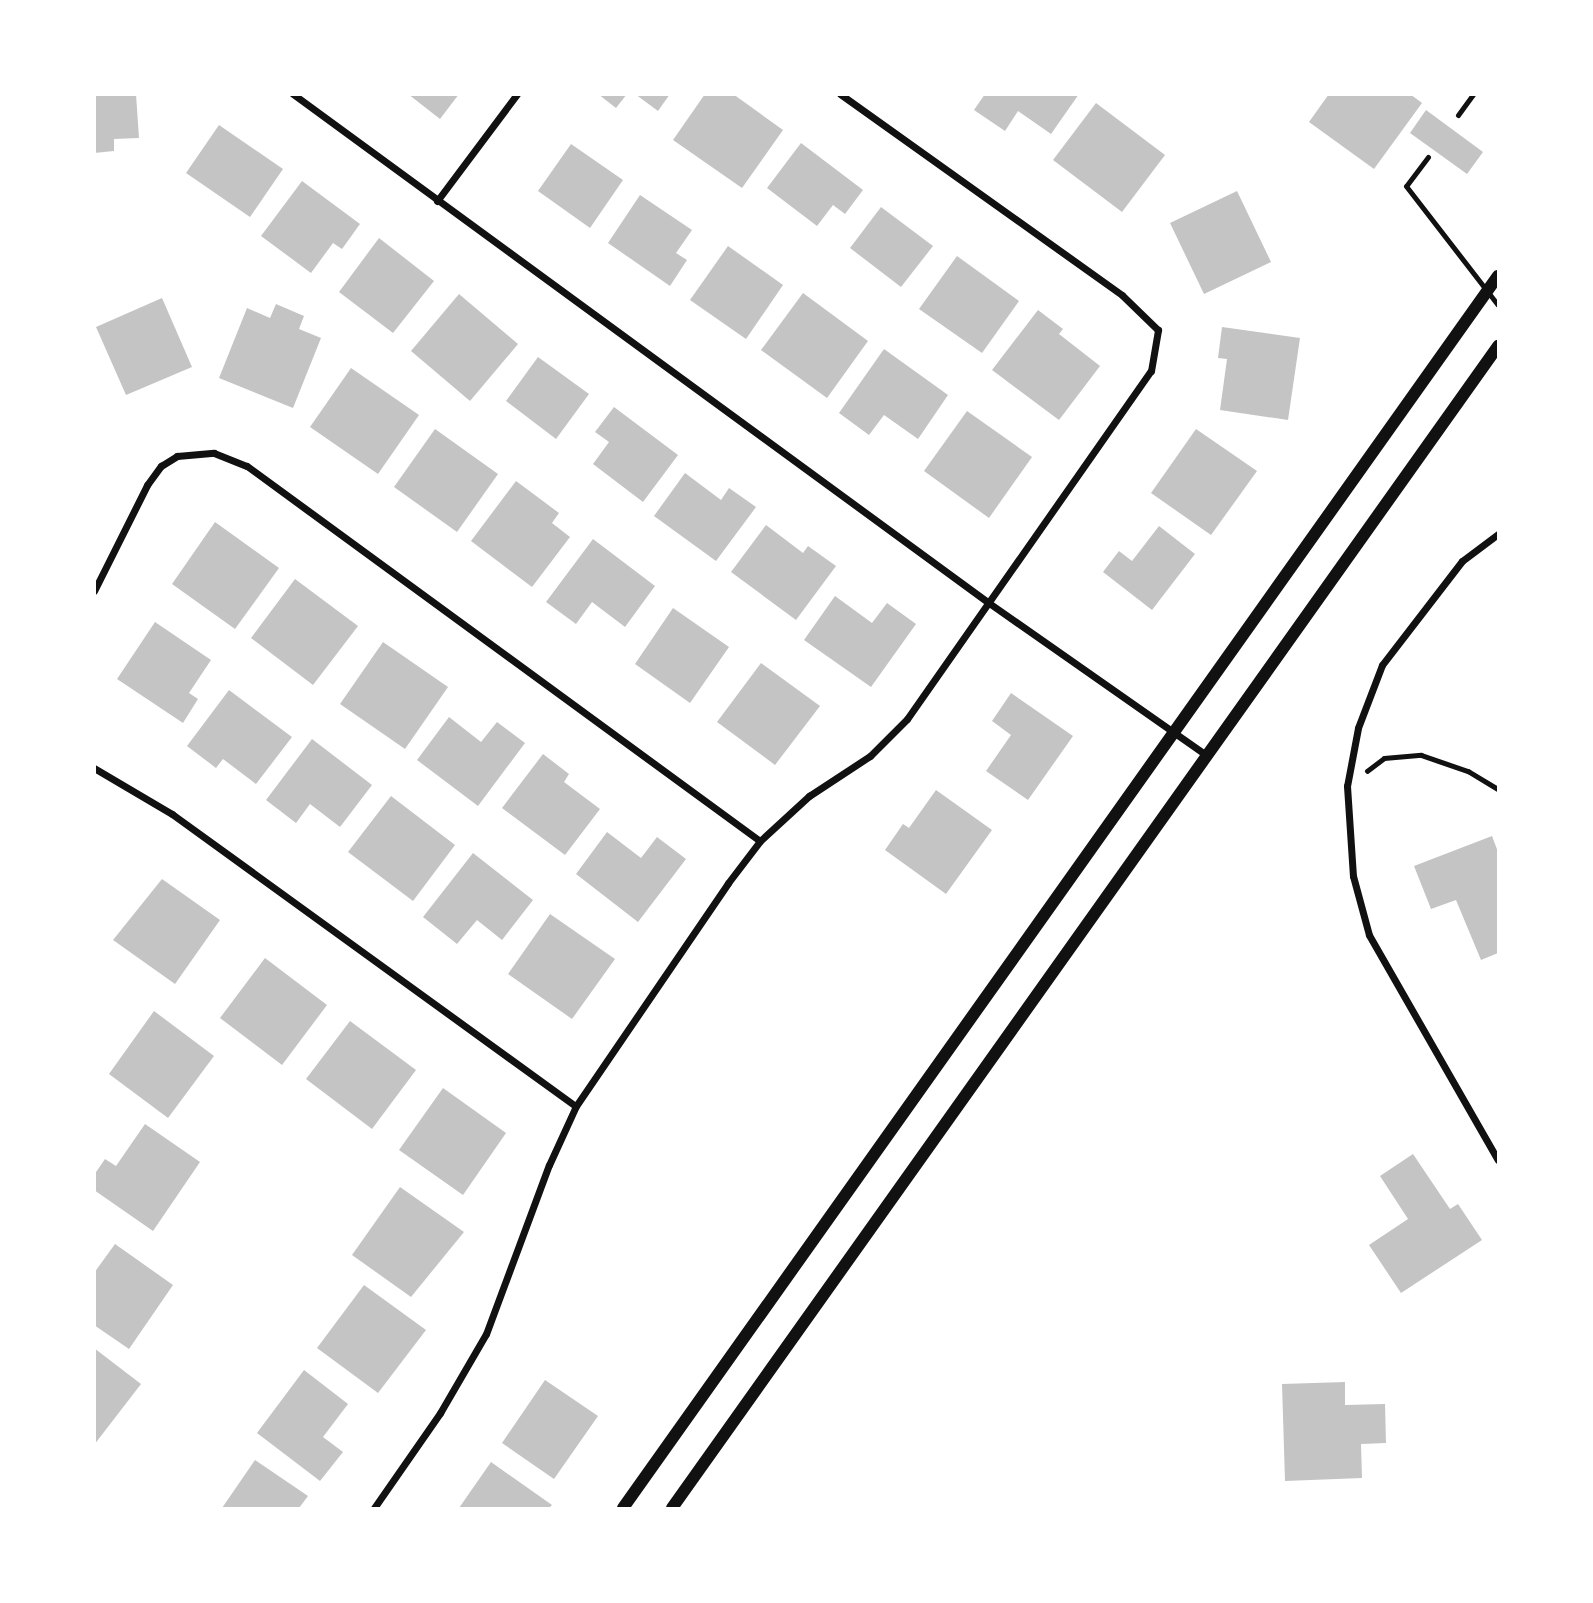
<!DOCTYPE html>
<html>
<head>
<meta charset="utf-8">
<style>
  body { margin:0 }
  #map { position:relative; width:1593px; height:1603px; overflow:hidden; background:#fff; font-family:"Times New Roman",serif }
  div>[style] { position:absolute }
  .building>* { inset:0; background:#c4c4c4 }
  .path>* { height:4.5px; margin:-2.25px; padding:0 2.25px; transform-origin:2.25px; border-radius:2.25px; background:#111 }
  .service>* { height:5px; margin:-2.5px; padding:0 2.5px; transform-origin:2.5px; border-radius:2.5px; background:#111 }
  .minor>* { height:7px; margin:-3.5px; padding:0 3.5px; transform-origin:3.5px; border-radius:3.5px; background:#111 }
  .tertiary>* { height:12px; margin:-6px; padding:0 6px; transform-origin:6px; border-radius:6px; background:#111 }
  span { translate:-50% -50%; white-space:nowrap; text-align:center; line-height:1.15; -webkit-text-stroke:7px #fff; paint-order:stroke }
  .frame { position:absolute; inset:0; border:96px solid #fff; pointer-events:none }
</style>
</head>
<body>
<div id="map">
  <div class="building">
    <div style="clip-path:polygon(94px 94px,136px 94px,139px 138px,114px 139px,114px 151px,94px 153px)"></div>
    <div style="clip-path:polygon(408px 94px,459px 94px,440px 119px)"></div>
    <div style="clip-path:polygon(598px 94px,627px 94px,616px 108px)"></div>
    <div style="clip-path:polygon(635px 94px,670px 94px,658px 111px)"></div>
    <div style="clip-path:polygon(705px 94px,733px 94px,783px 130px,742px 188px,673px 140px)"></div>
    <div style="clip-path:polygon(985px 94px,1079px 94px,1051px 134px,1018px 111px,1005px 131px,974px 110px)"></div>
    <div style="clip-path:polygon(1329px 94px,1410px 94px,1422px 103px,1374px 169px,1309px 122px)"></div>
    <div style="clip-path:polygon(1096px 103px,1165px 155px,1122px 212px,1053px 160px)"></div>
    <div style="clip-path:polygon(1426px 110px,1483px 152px,1467px 174px,1410px 133px)"></div>
    <div style="clip-path:polygon(219px 125px,283px 169px,250px 217px,186px 173px)"></div>
    <div style="clip-path:polygon(801px 143px,863px 190px,845px 214px,833px 205px,817px 226px,767px 188px)"></div>
    <div style="clip-path:polygon(571px 144px,623px 180px,590px 228px,538px 191px)"></div>
    <div style="clip-path:polygon(302px 181px,360px 224px,342px 249px,333px 243px,311px 273px,261px 236px)"></div>
    <div style="clip-path:polygon(1237px 191px,1271px 262px,1204px 294px,1170px 223px)"></div>
    <div style="clip-path:polygon(640px 195px,692px 230px,676px 253px,687px 260px,670px 286px,608px 243px)"></div>
    <div style="clip-path:polygon(881px 207px,933px 246px,901px 287px,850px 248px)"></div>
    <div style="clip-path:polygon(379px 238px,434px 281px,393px 333px,339px 292px)"></div>
    <div style="clip-path:polygon(728px 246px,783px 285px,746px 339px,690px 300px)"></div>
    <div style="clip-path:polygon(957px 256px,1019px 301px,982px 353px,919px 309px)"></div>
    <div style="clip-path:polygon(803px 293px,868px 341px,827px 398px,761px 350px)"></div>
    <div style="clip-path:polygon(459px 294px,518px 344px,470px 401px,411px 351px)"></div>
    <div style="clip-path:polygon(162px 298px,192px 367px,126px 395px,96px 327px)"></div>
    <div style="clip-path:polygon(276px 304px,304px 316px,299px 329px,321px 338px,293px 408px,219px 378px,247px 308px,270px 318px)"></div>
    <div style="clip-path:polygon(1038px 310px,1063px 329px,1059px 334px,1100px 366px,1059px 420px,992px 370px)"></div>
    <div style="clip-path:polygon(1222px 327px,1300px 338px,1288px 420px,1220px 410px,1227px 359px,1218px 358px)"></div>
    <div style="clip-path:polygon(884px 349px,948px 395px,918px 439px,884px 415px,869px 435px,839px 413px)"></div>
    <div style="clip-path:polygon(538px 357px,589px 394px,556px 439px,506px 401px)"></div>
    <div style="clip-path:polygon(351px 368px,419px 415px,378px 474px,310px 427px)"></div>
    <div style="clip-path:polygon(614px 407px,678px 455px,643px 502px,593px 464px,609px 442px,595px 432px)"></div>
    <div style="clip-path:polygon(967px 411px,1032px 457px,989px 518px,924px 471px)"></div>
    <div style="clip-path:polygon(435px 429px,498px 474px,457px 532px,394px 487px)"></div>
    <div style="clip-path:polygon(1196px 429px,1257px 471px,1211px 535px,1151px 493px)"></div>
    <div style="clip-path:polygon(685px 473px,721px 500px,729px 488px,756px 507px,716px 561px,654px 516px)"></div>
    <div style="clip-path:polygon(516px 481px,559px 513px,552px 523px,570px 537px,532px 587px,471px 541px)"></div>
    <div style="clip-path:polygon(215px 522px,279px 568px,235px 629px,172px 584px)"></div>
    <div style="clip-path:polygon(766px 525px,803px 553px,808px 546px,836px 566px,796px 620px,731px 572px)"></div>
    <div style="clip-path:polygon(1159px 526px,1195px 554px,1152px 610px,1103px 572px,1119px 551px,1132px 561px)"></div>
    <div style="clip-path:polygon(593px 539px,655px 586px,625px 627px,592px 602px,576px 624px,546px 602px)"></div>
    <div style="clip-path:polygon(295px 579px,358px 626px,313px 685px,251px 638px)"></div>
    <div style="clip-path:polygon(835px 596px,872px 623px,887px 603px,916px 624px,871px 687px,804px 640px)"></div>
    <div style="clip-path:polygon(673px 608px,729px 647px,690px 703px,635px 664px)"></div>
    <div style="clip-path:polygon(155px 622px,211px 660px,189px 693px,198px 699px,183px 723px,117px 679px)"></div>
    <div style="clip-path:polygon(383px 642px,448px 687px,405px 749px,340px 704px)"></div>
    <div style="clip-path:polygon(761px 663px,820px 706px,775px 765px,717px 722px)"></div>
    <div style="clip-path:polygon(229px 690px,292px 737px,256px 784px,223px 759px,216px 768px,187px 746px)"></div>
    <div style="clip-path:polygon(1011px 693px,1073px 736px,1028px 800px,986px 771px,1011px 735px,992px 721px)"></div>
    <div style="clip-path:polygon(449px 717px,481px 742px,497px 722px,525px 743px,478px 806px,417px 760px)"></div>
    <div style="clip-path:polygon(312px 739px,372px 785px,340px 827px,310px 804px,296px 823px,266px 800px)"></div>
    <div style="clip-path:polygon(543px 754px,569px 774px,564px 782px,600px 809px,565px 855px,502px 808px)"></div>
    <div style="clip-path:polygon(936px 790px,992px 830px,946px 894px,885px 850px,903px 824px,909px 828px)"></div>
    <div style="clip-path:polygon(391px 796px,455px 845px,413px 901px,348px 852px)"></div>
    <div style="clip-path:polygon(607px 832px,641px 858px,657px 837px,686px 859px,638px 922px,576px 874px)"></div>
    <div style="clip-path:polygon(1492px 836px,1498px 852px,1498px 953px,1481px 960px,1456px 900px,1431px 909px,1414px 866px)"></div>
    <div style="clip-path:polygon(473px 853px,533px 900px,502px 940px,477px 920px,457px 944px,423px 917px)"></div>
    <div style="clip-path:polygon(162px 879px,220px 920px,175px 984px,113px 940px)"></div>
    <div style="clip-path:polygon(550px 914px,615px 959px,572px 1019px,508px 974px)"></div>
    <div style="clip-path:polygon(265px 958px,327px 1005px,282px 1065px,220px 1018px)"></div>
    <div style="clip-path:polygon(154px 1011px,214px 1056px,168px 1118px,109px 1074px)"></div>
    <div style="clip-path:polygon(350px 1021px,416px 1070px,372px 1129px,306px 1079px)"></div>
    <div style="clip-path:polygon(443px 1088px,506px 1133px,463px 1195px,399px 1150px)"></div>
    <div style="clip-path:polygon(145px 1124px,200px 1162px,153px 1231px,94px 1190px,94px 1175px,105px 1159px,116px 1166px)"></div>
    <div style="clip-path:polygon(1413px 1154px,1450px 1209px,1458px 1204px,1482px 1240px,1401px 1293px,1369px 1245px,1408px 1219px,1380px 1176px)"></div>
    <div style="clip-path:polygon(400px 1187px,464px 1232px,411px 1297px,352px 1255px)"></div>
    <div style="clip-path:polygon(115px 1244px,173px 1285px,129px 1349px,94px 1325px,94px 1273px)"></div>
    <div style="clip-path:polygon(364px 1285px,426px 1330px,378px 1393px,317px 1348px)"></div>
    <div style="clip-path:polygon(94px 1348px,141px 1384px,94px 1445px)"></div>
    <div style="clip-path:polygon(304px 1370px,348px 1404px,323px 1437px,343px 1452px,320px 1481px,257px 1433px)"></div>
    <div style="clip-path:polygon(545px 1380px,598px 1416px,554px 1479px,502px 1443px)"></div>
    <div style="clip-path:polygon(1345px 1382px,1345px 1405px,1385px 1404px,1386px 1443px,1361px 1444px,1362px 1478px,1285px 1481px,1282px 1384px)"></div>
    <div style="clip-path:polygon(255px 1460px,308px 1496px,299px 1508px,222px 1508px)"></div>
    <div style="clip-path:polygon(491px 1462px,552px 1505px,549px 1508px,459px 1508px)"></div>
  </div>
  <div class="path">
    <div style="left:1367px;top:771px;width:21px;rotate:-37deg"></div>
    <div style="left:1384px;top:758px;width:37px;rotate:-5deg"></div>
    <div style="left:1421px;top:755px;width:50px;rotate:18.8deg"></div>
    <div style="left:1468px;top:771px;width:35px;rotate:31deg"></div>
  </div>
  <div class="service">
    <div style="left:1458px;top:115px;width:26px;rotate:-54deg"></div>
    <div style="left:1428px;top:157px;width:36px;rotate:127deg"></div>
    <div style="left:1406px;top:186px;width:150px;rotate:52.3deg"></div>
  </div>
  <div class="minor">
    <div style="left:293px;top:94px;width:862px;rotate:36.18deg"></div>
    <div style="left:989px;top:603px;width:264px;rotate:35deg"></div>
    <div style="left:437px;top:201px;width:134px;rotate:-53.2deg"></div>
    <div style="left:1498px;top:534px;width:45px;rotate:143.1deg"></div>
    <div style="left:1462px;top:561px;width:131px;rotate:127.6deg"></div>
    <div style="left:1382px;top:665px;width:67px;rotate:110.9deg"></div>
    <div style="left:1358px;top:728px;width:59px;rotate:100.7deg"></div>
    <div style="left:1347px;top:786px;width:90px;rotate:86.2deg"></div>
    <div style="left:1353px;top:876px;width:61px;rotate:74.8deg"></div>
    <div style="left:1369px;top:935px;width:259px;rotate:60.2deg"></div>
    <div style="left:94px;top:591px;width:119px;rotate:-63.4deg"></div>
    <div style="left:147px;top:485px;width:24px;rotate:-54deg"></div>
    <div style="left:161px;top:466px;width:19px;rotate:-32deg"></div>
    <div style="left:177px;top:456px;width:37px;rotate:-5deg"></div>
    <div style="left:214px;top:453px;width:35px;rotate:22deg"></div>
    <div style="left:247px;top:466px;width:635px;rotate:36.17deg"></div>
    <div style="left:94px;top:768px;width:91px;rotate:30.5deg"></div>
    <div style="left:172px;top:814px;width:498px;rotate:35.9deg"></div>
    <div style="left:374px;top:1508px;width:116px;rotate:-55.2deg"></div>
    <div style="left:440px;top:1413px;width:91px;rotate:-59.8deg"></div>
    <div style="left:486px;top:1334px;width:180px;rotate:-69.6deg"></div>
    <div style="left:549px;top:1165px;width:65px;rotate:-65.4deg"></div>
    <div style="left:576px;top:1106px;width:270px;rotate:-55.7deg"></div>
    <div style="left:728px;top:883px;width:53px;rotate:-52.7deg"></div>
    <div style="left:760px;top:841px;width:67px;rotate:-42.6deg"></div>
    <div style="left:809px;top:796px;width:73px;rotate:-33.3deg"></div>
    <div style="left:870px;top:756px;width:52px;rotate:-45deg"></div>
    <div style="left:907px;top:719px;width:425px;rotate:-55deg"></div>
    <div style="left:1151px;top:371px;width:42px;rotate:-80.3deg"></div>
    <div style="left:1158px;top:330px;width:50px;rotate:-135.8deg"></div>
    <div style="left:1122px;top:295px;width:346px;rotate:-144.5deg"></div>
  </div>
  <div class="tertiary">
    <div style="left:623px;top:1508px;width:1511px;rotate:-54.62deg"></div>
    <div style="left:672px;top:1508px;width:1426px;rotate:-54.59deg"></div>
  </div>
  <div class="frame"></div>
</div>
</body>
</html>
